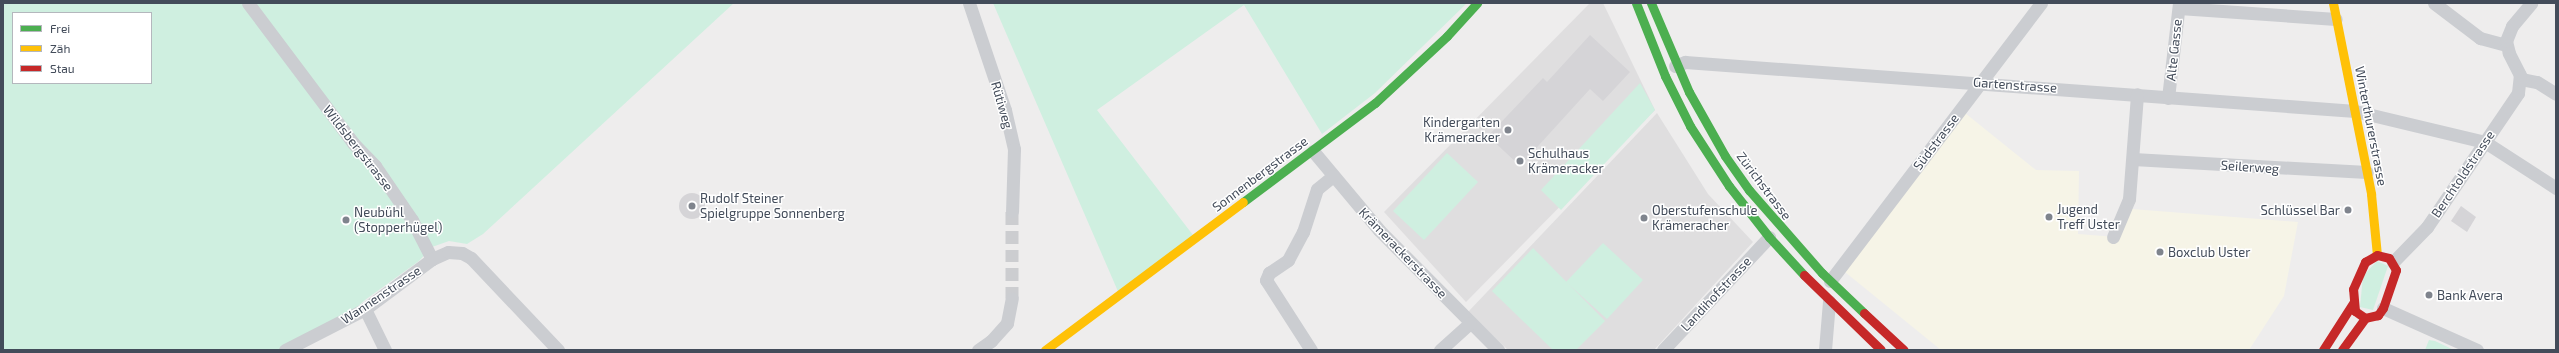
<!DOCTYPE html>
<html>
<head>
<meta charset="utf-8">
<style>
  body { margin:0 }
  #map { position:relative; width:2559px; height:353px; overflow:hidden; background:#eeeded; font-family:"Exo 2",sans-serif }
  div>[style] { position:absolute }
  .commercial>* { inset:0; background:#f6f4e7 }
  .education>* { inset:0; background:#dfdedf }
  .green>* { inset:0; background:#cfefe0 }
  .building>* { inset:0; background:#d5d4d7 }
  .round { border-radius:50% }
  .street-tunnel>* { height:13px; margin-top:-6.5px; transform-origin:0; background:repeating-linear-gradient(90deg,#cccdd0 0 13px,transparent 0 19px) }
  .street>* { height:13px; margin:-6.5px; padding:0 6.5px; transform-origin:6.5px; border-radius:6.5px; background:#cbcdd1 }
  .fast>* { height:9px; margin:-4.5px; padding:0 4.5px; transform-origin:4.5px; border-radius:4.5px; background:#4caf50 }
  .slow>* { height:9px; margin:-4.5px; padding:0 4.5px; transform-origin:4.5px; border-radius:4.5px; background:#ffc107 }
  .jam>* { height:9px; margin:-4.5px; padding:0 4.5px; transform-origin:4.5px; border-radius:4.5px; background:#c62828 }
  .dots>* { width:11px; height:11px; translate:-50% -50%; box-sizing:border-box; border:2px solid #fff; border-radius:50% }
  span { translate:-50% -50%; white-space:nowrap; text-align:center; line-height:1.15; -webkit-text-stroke:3px #fff; paint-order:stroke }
  .street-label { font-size:13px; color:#434c5a }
  .poi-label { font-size:13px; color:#434c5a }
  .right { translate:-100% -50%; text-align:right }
  .left { translate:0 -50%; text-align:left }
  .frame { position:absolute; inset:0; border:4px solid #434c5a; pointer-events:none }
  .legend { position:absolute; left:12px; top:12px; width:140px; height:72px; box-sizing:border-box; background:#fff; border:1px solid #b4b7bd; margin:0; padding:5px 7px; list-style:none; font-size:12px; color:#434c5a }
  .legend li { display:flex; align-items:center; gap:8px; height:20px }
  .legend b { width:20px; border:1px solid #b4b7bd }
</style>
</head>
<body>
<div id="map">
  <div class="commercial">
    <div style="clip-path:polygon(1965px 113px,2036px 170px,2079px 171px,2078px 234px,2116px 237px,2132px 209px,2298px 222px,2284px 296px,2249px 350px,1941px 350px,1845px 272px)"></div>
  </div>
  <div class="education">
    <div style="clip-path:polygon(1590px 3px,1603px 3px,1655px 110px,1466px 302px,1384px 212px)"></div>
    <div style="clip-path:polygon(1657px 113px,1708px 194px,1753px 242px,1654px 350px,1508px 350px,1468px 312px)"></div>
  </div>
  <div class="green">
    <div style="clip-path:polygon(evenodd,3px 3px,734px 3px,483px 234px,467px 244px,449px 241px,432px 247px,419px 261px,365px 300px,338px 324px,285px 350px,3px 350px,3px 3px,13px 13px,151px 13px,151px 83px,13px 83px,13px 13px)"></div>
    <div style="clip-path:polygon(993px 3px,1467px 3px,1375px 93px,1322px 134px,1244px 5px,1097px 110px,1196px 239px,1120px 296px)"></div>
    <div style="clip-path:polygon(1640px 83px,1655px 110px,1561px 210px,1541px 190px)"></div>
    <div style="clip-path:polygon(1447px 153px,1478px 182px,1424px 240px,1393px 211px)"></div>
    <div style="clip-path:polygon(1603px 243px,1643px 280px,1607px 319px,1566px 282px)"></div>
    <div style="clip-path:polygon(1533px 248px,1605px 321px,1576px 350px,1553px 350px,1492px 291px)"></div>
    <div style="clip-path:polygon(2377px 261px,2388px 266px,2373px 310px,2360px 307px,2363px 276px)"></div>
    <div style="clip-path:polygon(2429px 340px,2435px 341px,2454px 350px,2425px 350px)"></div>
  </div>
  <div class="building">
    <div style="clip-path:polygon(1590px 35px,1630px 72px,1603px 101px,1590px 89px,1520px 166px,1488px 136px,1543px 78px,1547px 82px)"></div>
    <div class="round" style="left:679px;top:193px;width:26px;height:26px"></div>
    <div style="clip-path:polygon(2461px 206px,2476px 217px,2467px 232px,2451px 221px)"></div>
  </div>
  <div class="street-tunnel">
    <div style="left:1012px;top:211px;width:87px;rotate:90deg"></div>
  </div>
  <div class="street">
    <div style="left:248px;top:3px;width:175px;rotate:53.1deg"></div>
    <div style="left:353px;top:143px;width:32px;rotate:46deg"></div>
    <div style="left:375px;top:166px;width:65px;rotate:55.6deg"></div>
    <div style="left:412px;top:220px;width:44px;rotate:62.9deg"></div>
    <div style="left:969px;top:3px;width:113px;rotate:71.4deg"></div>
    <div style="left:1005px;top:110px;width:40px;rotate:77deg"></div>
    <div style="left:1014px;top:149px;width:62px;rotate:91.8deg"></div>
    <div style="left:2434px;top:3px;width:58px;rotate:37.3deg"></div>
    <div style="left:2480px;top:38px;width:27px;rotate:15deg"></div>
    <div style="left:2179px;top:8px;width:157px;rotate:4deg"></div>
    <div style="left:1675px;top:66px;width:11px;rotate:-22deg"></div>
    <div style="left:1685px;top:62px;width:672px;rotate:4.18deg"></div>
    <div style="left:2355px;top:111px;width:134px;rotate:13.4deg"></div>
    <div style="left:2485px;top:142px;width:85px;rotate:32.9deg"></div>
    <div style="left:2521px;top:79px;width:16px;rotate:11deg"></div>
    <div style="left:2537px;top:82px;width:22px;rotate:32deg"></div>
    <div style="left:2168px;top:98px;width:96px;rotate:-83.4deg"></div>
    <div style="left:1313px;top:151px;width:103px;rotate:50.1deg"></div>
    <div style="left:1379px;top:230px;width:169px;rotate:45.2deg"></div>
    <div style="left:2133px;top:159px;width:234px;rotate:3.2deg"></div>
    <div style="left:2113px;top:237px;width:41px;rotate:-67.2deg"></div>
    <div style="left:2129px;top:199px;width:105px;rotate:-85.6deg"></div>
    <div style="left:2393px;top:262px;width:49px;rotate:-45.8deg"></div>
    <div style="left:2427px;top:227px;width:162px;rotate:-55.8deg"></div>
    <div style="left:2518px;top:93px;width:18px;rotate:-84deg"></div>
    <div style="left:2520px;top:75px;width:25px;rotate:-117deg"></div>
    <div style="left:2509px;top:53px;width:12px;rotate:-104deg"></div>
    <div style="left:2506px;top:41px;width:16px;rotate:-68deg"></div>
    <div style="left:2512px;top:26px;width:30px;rotate:-50deg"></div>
    <div style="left:1830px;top:281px;width:349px;rotate:-52.8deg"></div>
    <div style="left:2383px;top:308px;width:103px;rotate:24.1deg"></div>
    <div style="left:365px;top:309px;width:46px;rotate:64deg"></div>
    <div style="left:285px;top:350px;width:90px;rotate:-27.1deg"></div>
    <div style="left:365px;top:309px;width:84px;rotate:-36.7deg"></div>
    <div style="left:432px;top:259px;width:17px;rotate:-24deg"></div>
    <div style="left:448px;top:252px;width:14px;rotate:4deg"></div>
    <div style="left:462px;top:253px;width:10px;rotate:29deg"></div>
    <div style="left:471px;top:258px;width:127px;rotate:46.6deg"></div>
    <div style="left:978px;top:350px;width:16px;rotate:-35deg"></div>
    <div style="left:991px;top:341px;width:24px;rotate:-48deg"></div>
    <div style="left:1007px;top:323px;width:25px;rotate:-79deg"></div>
    <div style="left:1311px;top:350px;width:83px;rotate:-122.7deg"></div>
    <div style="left:1266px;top:280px;width:8px;rotate:-67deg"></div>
    <div style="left:1269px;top:273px;width:23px;rotate:-34deg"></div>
    <div style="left:1288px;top:260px;width:32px;rotate:-62deg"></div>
    <div style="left:1303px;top:232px;width:45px;rotate:-72deg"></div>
    <div style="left:1317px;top:189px;width:21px;rotate:-39deg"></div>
    <div style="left:1440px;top:350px;width:40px;rotate:-42deg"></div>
    <div style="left:1663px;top:350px;width:155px;rotate:-46.8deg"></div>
    <div style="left:1825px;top:350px;width:49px;rotate:-85.3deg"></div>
  </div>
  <div class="fast">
    <div style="left:1636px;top:3px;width:79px;rotate:68.3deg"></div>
    <div style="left:1665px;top:76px;width:56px;rotate:63.4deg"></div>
    <div style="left:1690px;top:126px;width:72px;rotate:57deg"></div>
    <div style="left:1729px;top:186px;width:65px;rotate:51.9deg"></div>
    <div style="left:1769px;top:237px;width:52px;rotate:47.4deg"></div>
    <div style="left:1651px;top:3px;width:97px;rotate:66.9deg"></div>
    <div style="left:1689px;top:92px;width:73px;rotate:60.6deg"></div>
    <div style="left:1725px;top:156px;width:42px;rotate:54.8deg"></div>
    <div style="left:1749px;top:190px;width:111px;rotate:48.7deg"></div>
    <div style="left:1822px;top:273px;width:58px;rotate:43.6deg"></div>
    <div style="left:1243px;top:202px;width:165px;rotate:-36.9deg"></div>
    <div style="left:1375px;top:103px;width:98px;rotate:-42.9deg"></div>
    <div style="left:1447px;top:36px;width:45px;rotate:-47.7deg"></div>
  </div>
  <div class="slow">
    <div style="left:2333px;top:3px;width:195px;rotate:78.7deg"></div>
    <div style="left:2371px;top:194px;width:61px;rotate:84.4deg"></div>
    <div style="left:1045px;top:350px;width:247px;rotate:-36.8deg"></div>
  </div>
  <div class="jam">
    <div style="left:2377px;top:255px;width:12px;rotate:14deg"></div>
    <div style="left:2389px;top:258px;width:14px;rotate:60deg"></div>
    <div style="left:2396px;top:270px;width:40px;rotate:108.9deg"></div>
    <div style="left:2383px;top:308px;width:9px;rotate:126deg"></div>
    <div style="left:2378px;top:315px;width:13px;rotate:167deg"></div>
    <div style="left:2365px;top:318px;width:12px;rotate:-145deg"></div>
    <div style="left:2355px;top:311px;width:22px;rotate:-95deg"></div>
    <div style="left:2353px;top:289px;width:30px;rotate:-66deg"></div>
    <div style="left:2365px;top:262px;width:14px;rotate:-30deg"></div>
    <div style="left:1804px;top:275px;width:107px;rotate:44.2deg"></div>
    <div style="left:1864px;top:313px;width:54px;rotate:42.8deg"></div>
    <div style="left:2323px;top:350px;width:56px;rotate:-57.4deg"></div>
    <div style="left:2342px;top:350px;width:39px;rotate:-54deg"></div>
  </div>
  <div class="dots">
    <div style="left:1508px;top:130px;background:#7f848d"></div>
    <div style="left:1520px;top:161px;background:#7f848d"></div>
    <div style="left:692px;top:206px;background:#7f848d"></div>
    <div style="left:2348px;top:210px;background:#7f848d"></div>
    <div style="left:2049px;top:217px;background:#7f848d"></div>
    <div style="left:1644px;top:218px;background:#7f848d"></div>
    <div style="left:346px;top:220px;background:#7f848d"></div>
    <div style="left:2160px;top:252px;background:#7f848d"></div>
    <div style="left:2429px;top:295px;background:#7f848d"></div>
  </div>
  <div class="street-label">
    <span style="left:2174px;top:50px;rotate:-84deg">Alte Gasse</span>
    <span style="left:2015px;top:85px;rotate:4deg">Gartenstrasse</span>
    <span style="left:1002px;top:105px;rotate:74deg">Rütiweg</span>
    <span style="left:2371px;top:126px;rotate:79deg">Winterthurerstrasse</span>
    <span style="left:1936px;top:142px;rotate:-53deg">Südstrasse</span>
    <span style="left:358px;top:148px;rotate:52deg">Wildsbergstrasse</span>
    <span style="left:2250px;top:167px;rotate:4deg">Seilerweg</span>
    <span style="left:1260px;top:174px;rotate:-37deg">Sonnenbergstrasse</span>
    <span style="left:2463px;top:174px;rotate:-56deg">Berchtoldstrasse</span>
    <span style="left:1764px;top:186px;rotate:53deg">Zürichstrasse</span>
    <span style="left:1403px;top:253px;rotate:46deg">Krämerackerstrasse</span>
    <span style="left:1716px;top:294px;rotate:-47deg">Landihofstrasse</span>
    <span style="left:381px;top:295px;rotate:-34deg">Wannenstrasse</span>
  </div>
  <div class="poi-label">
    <span class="right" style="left:1500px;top:130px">Kindergarten<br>Krämeracker</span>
    <span class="left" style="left:1528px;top:161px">Schulhaus<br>Krämeracker</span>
    <span class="left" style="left:700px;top:206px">Rudolf Steiner<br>Spielgruppe Sonnenberg</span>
    <span class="left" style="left:2057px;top:217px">Jugend<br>Treff Uster</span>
    <span class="right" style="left:2340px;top:210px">Schlüssel Bar</span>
    <span class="left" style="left:1652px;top:218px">Oberstufenschule<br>Krämeracher</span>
    <span class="left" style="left:354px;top:220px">Neubühl<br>(Stopperhügel)</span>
    <span class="left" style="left:2168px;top:252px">Boxclub Uster</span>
    <span class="left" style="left:2437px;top:295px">Bank Avera</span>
  </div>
  <div class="frame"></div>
  <ul class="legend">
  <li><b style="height:5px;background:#4caf50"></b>Frei</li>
  <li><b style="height:5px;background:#ffc107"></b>Zäh</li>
  <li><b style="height:5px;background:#c62828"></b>Stau</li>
  </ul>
</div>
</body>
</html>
